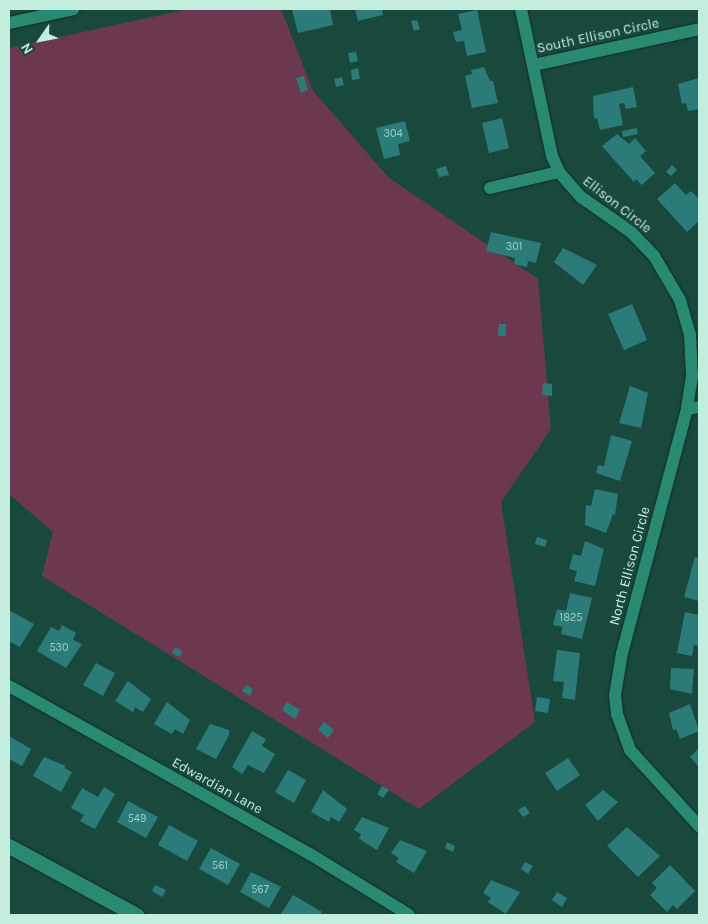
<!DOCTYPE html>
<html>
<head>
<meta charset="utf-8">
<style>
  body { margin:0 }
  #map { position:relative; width:708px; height:924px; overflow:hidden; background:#19493d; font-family:Karla,sans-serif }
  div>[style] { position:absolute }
  .green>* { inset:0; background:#6c3850 }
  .building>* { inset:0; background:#2b7b79 }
  .roads { filter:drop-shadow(0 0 1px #102c24) drop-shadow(0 0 1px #102c24) }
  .street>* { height:12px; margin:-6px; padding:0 6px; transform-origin:6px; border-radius:6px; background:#298971 }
  .secondary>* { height:15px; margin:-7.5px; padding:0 7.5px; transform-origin:7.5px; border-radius:7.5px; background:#298971 }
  span { translate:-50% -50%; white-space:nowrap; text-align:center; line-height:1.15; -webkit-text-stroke:5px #19493d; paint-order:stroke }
  .number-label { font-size:11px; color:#9dd0c6 }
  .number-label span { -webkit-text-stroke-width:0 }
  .street-label { font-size:14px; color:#c3eddf }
  .frame { position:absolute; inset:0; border:10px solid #c3eddf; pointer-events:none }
  .north { position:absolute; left:15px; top:15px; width:50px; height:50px; -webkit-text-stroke:4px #19493d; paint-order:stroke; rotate:237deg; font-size:14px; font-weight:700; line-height:20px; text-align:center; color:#c3eddf }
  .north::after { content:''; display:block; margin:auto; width:18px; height:22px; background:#c3eddf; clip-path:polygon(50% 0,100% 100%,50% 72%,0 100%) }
</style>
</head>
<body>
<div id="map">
  <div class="green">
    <div style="clip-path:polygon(189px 9px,281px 9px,313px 91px,389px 178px,538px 279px,551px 429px,501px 502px,535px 722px,419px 809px,42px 576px,53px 532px,9px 494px,9px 48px)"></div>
  </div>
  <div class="building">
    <div style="clip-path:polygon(299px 9px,330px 9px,333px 25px,298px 33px,292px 10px)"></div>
    <div style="clip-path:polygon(355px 9px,382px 9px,383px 15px,358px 21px)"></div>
    <div style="clip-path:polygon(477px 10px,486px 52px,467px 56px,464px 41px,456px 42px,453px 32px,462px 30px,458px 14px)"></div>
    <div style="clip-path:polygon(417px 20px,420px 29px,414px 31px,411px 21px)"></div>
    <div style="clip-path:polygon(356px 52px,358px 61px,350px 63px,348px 53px)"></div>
    <div style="clip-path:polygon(484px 67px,490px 81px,493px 81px,498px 103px,472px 108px,465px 76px,472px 74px,471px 70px)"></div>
    <div style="clip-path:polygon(358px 68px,360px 79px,352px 80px,351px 70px)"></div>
    <div style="clip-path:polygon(304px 76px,308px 90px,301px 93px,296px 78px)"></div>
    <div style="clip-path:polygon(342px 77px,344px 85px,336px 87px,334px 79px)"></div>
    <div style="clip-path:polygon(699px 78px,699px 109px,688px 111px,686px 103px,682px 104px,678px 84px)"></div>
    <div style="clip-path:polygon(633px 87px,637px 107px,626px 109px,624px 103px,619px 104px,623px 125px,600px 130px,597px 118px,594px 119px,593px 96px)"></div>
    <div style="clip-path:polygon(502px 118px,509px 148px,489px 153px,482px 123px)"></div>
    <div style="clip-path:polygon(405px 121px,410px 141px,398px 144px,400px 155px,384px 159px,376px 128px)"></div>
    <div style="clip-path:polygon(637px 128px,638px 134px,623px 137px,622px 131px)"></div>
    <div style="clip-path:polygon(617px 134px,629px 144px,635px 138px,646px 151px,640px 156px,655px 173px,642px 185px,636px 179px,634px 182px,602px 146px)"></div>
    <div style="clip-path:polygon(672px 165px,677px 170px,671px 176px,666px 172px)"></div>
    <div style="clip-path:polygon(446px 166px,449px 175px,439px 177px,436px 169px)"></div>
    <div style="clip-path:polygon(675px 183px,686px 195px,691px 191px,699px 199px,699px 221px,687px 232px,657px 199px)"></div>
    <div style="clip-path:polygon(491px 232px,541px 243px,536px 263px,528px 261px,527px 267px,514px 264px,515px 258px,486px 251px)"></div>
    <div style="clip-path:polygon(563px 248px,597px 265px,583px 285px,554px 262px)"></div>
    <div style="clip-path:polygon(632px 304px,647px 340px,624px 350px,608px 314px)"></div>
    <div style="clip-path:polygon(499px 324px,506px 324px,506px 336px,498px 336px)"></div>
    <div style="clip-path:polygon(543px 383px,552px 384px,552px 396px,542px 395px)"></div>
    <div style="clip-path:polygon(630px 386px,648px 393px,641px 428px,619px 423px)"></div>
    <div style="clip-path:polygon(611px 435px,632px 441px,620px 481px,596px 473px,598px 465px,604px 466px)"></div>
    <div style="clip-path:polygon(595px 489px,618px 494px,615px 515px,613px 514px,606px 533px,585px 525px,586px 505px,591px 506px)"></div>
    <div style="clip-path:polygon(537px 537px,547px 540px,545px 547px,535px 544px)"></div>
    <div style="clip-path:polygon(585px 541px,604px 549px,595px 586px,574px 581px,577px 571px,569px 569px,573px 554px,581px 556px)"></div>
    <div style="clip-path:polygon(695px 557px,699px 558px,699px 601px,684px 597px)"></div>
    <div style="clip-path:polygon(570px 593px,592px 598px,582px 639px,561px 634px,563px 627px,553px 625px,557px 609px,566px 611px)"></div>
    <div style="clip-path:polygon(9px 610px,34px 624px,20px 647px,9px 641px)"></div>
    <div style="clip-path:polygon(685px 612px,699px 615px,699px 646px,694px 645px,692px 656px,677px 653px)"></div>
    <div style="clip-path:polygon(62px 625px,76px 633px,73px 640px,82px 644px,66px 668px,37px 651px,51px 627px,59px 631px)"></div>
    <div style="clip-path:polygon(175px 647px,182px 651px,180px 657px,172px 653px)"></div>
    <div style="clip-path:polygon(557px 650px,580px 653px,575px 700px,562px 698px,564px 682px,553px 681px)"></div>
    <div style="clip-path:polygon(96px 663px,115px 673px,103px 696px,83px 685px)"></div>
    <div style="clip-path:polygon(671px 668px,694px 669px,692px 694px,670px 689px)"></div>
    <div style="clip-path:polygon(128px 681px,151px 699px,143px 712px,135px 707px,133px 712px,115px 701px)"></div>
    <div style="clip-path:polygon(246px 685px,253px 689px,250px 696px,242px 691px)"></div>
    <div style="clip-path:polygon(537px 697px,550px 699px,548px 713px,535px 711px)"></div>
    <div style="clip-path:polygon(167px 702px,190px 720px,183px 734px,175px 729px,172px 734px,154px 724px)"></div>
    <div style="clip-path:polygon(287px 702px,300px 710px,295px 719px,282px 710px)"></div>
    <div style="clip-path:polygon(690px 704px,699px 731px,680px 739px,676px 729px,673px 730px,669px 713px)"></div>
    <div style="clip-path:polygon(324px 722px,334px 730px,328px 738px,318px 730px)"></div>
    <div style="clip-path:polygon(210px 724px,229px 730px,229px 735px,216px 759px,196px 749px)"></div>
    <div style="clip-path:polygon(252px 731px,266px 739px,262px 746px,275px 754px,264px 773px,248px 765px,242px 774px,232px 767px)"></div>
    <div style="clip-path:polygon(9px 736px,31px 749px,22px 766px,9px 759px)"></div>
    <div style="clip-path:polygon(699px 748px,699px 767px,690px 757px)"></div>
    <div style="clip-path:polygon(44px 757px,66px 766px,64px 768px,72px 772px,61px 792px,33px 776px)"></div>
    <div style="clip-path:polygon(568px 758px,580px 775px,557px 791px,545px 773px)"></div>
    <div style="clip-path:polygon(288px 770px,306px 780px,294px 803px,275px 792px)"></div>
    <div style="clip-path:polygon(382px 786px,389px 790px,383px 798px,377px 794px)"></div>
    <div style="clip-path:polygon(104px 787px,115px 794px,95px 829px,80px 821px,84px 815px,71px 808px,82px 788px,98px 797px)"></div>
    <div style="clip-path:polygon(323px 790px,347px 809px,339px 822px,331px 817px,329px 822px,311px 812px)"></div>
    <div style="clip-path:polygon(603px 790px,618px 802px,598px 821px,585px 805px)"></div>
    <div style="clip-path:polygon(128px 801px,158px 817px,146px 838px,117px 822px)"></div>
    <div style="clip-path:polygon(525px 806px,530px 813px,523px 817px,518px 810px)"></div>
    <div style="clip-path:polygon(362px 817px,389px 828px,377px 850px,359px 839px,361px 834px,354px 830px)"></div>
    <div style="clip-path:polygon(169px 825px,198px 841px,187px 861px,158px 845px)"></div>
    <div style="clip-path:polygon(627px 827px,660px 856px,638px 877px,607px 846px)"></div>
    <div style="clip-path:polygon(400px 840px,427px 851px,414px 873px,396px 862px,399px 858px,391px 853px)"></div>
    <div style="clip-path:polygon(447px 842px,455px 846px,453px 852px,445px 848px)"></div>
    <div style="clip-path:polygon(211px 848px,240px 864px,228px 885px,199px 869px)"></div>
    <div style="clip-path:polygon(525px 862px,533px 866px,528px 874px,521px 869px)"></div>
    <div style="clip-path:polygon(670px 865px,695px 891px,677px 909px,673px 905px,667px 912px,650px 895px,657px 888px,652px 883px)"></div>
    <div style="clip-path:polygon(251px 872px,281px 887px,269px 908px,240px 892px)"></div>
    <div style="clip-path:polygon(491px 880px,520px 892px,506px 914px,488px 902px,491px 898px,483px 893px)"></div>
    <div style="clip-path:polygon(155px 885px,166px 890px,162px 897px,152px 891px)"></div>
    <div style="clip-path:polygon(557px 892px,567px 898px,562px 907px,552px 900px)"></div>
    <div style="clip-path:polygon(293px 895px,322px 912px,320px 915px,281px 914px)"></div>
  </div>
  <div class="roads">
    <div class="street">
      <div style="left:521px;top:9px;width:150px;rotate:78.1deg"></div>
      <div style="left:552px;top:156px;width:17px;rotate:66deg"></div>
      <div style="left:559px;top:172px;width:33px;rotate:49deg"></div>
      <div style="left:581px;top:197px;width:61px;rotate:35deg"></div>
      <div style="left:631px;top:232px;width:33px;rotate:46deg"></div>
      <div style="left:654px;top:256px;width:51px;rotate:59.4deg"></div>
      <div style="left:680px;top:300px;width:35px;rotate:74deg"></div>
      <div style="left:690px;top:334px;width:42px;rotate:87.3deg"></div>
      <div style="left:692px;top:376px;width:33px;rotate:99deg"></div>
      <div style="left:687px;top:409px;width:253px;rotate:104.9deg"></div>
      <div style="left:622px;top:653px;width:43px;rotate:99.5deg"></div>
      <div style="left:615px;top:695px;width:19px;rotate:84deg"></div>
      <div style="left:617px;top:714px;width:38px;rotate:70deg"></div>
      <div style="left:630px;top:750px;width:103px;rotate:47.8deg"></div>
      <div style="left:9px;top:23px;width:66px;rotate:-12.2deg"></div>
      <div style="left:533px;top:65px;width:170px;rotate:-12.2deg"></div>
      <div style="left:490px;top:188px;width:71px;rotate:-13.1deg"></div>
      <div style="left:687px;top:409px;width:12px;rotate:-9deg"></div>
      <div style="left:9px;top:686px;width:345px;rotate:29.2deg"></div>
      <div style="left:310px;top:854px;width:116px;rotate:31.6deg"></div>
    </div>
    <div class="secondary">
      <div style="left:9px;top:846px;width:145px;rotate:28.5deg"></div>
    </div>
  </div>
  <div class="number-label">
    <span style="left:393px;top:134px">304</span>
    <span style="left:514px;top:247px">301</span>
    <span style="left:571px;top:618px">1825</span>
    <span style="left:59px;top:648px">530</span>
    <span style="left:137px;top:819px">549</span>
    <span style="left:220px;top:866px">561</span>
    <span style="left:260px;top:890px">567</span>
  </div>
  <div class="street-label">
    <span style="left:598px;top:36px;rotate:-12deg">South Ellison Circle</span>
    <span style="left:617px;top:205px;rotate:38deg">Ellison Circle</span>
    <span style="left:630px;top:566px;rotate:-75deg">North Ellison Circle</span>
    <span style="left:217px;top:786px;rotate:29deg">Edwardian Lane</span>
  </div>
  <div class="frame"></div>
  <div class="north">N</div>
</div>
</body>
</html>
